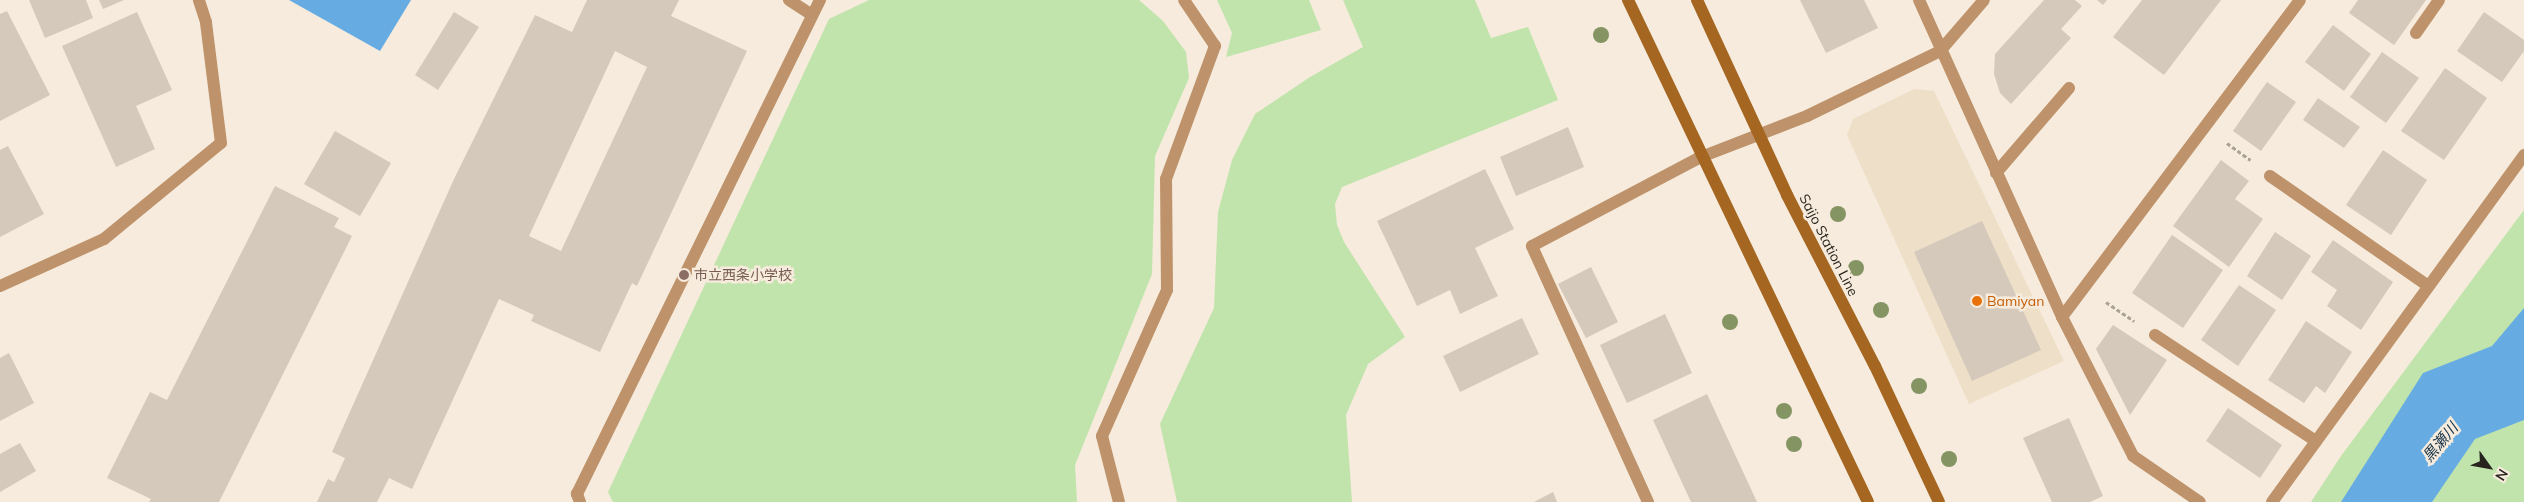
<!DOCTYPE html>
<html>
<head>
<meta charset="utf-8">
<style>
  body { margin:0 }
  #map { position:relative; width:2524px; height:502px; overflow:hidden; background:#f6ebdc; font-family:Mulish,"Noto Sans JP",sans-serif }
  div>[style] { position:absolute }
  .built>* { inset:0; background:#eedfc9 }
  .green>* { inset:0; background:#c0e4ab }
  .water>* { inset:0; background:#66ace3 }
  .building>* { inset:0; background:#d4c9ba }
  .path>* { height:3px; margin-top:-1.5px; transform-origin:0; background:repeating-linear-gradient(90deg,#aba297 0 4px,transparent 0 6.5px) }
  .service>* { height:12px; margin:-6px; padding:0 6px; transform-origin:6px; border-radius:6px; background:#be936b }
  .minor>* { height:12px; margin:-6px; padding:0 6px; transform-origin:6px; border-radius:6px; background:#be936b }
  .secondary>* { height:12px; margin:-6px; padding:0 6px; transform-origin:6px; border-radius:6px; background:#a46620 }
  .trees>* { width:16px; height:16px; margin:-8px; border-radius:50%; background:#849463 }
  .dots>* { width:14px; height:14px; translate:-50% -50%; box-sizing:border-box; border:2px solid #f6ebdc; border-radius:50% }
  span { translate:-50% -50%; white-space:nowrap; text-align:center; line-height:1.15; -webkit-text-stroke:5px #f6ebdc; paint-order:stroke }
  .street-label { font-size:14px; color:#28241e }
  .education-label { font-size:14px; color:#785e54 }
  .left { translate:0 -50%; text-align:left }
  .food-label { font-size:14px; color:#c56008 }
  .water-label { font-size:15px; color:#123047; font-style:italic }
  .north { position:absolute; left:2464px; top:442px; width:50px; height:50px; -webkit-text-stroke:4px #f6ebdc; paint-order:stroke; rotate:122deg; font-size:14px; font-weight:700; line-height:20px; text-align:center; color:#28241e }
  .north::after { content:''; display:block; margin:auto; width:18px; height:22px; background:#28241e; clip-path:polygon(50% 0,100% 100%,50% 72%,0 100%) }
</style>
</head>
<body>
<div id="map">
  <div class="built">
    <div style="clip-path:polygon(1914px 89px,1934px 91px,2064px 361px,1969px 404px,1847px 135px,1853px 119px)"></div>
  </div>
  <div class="green">
    <div style="clip-path:polygon(869px 0,1139px 0,1163px 21px,1186px 52px,1189px 78px,1155px 156px,1152px 274px,1075px 465px,1077px 502px,613px 502px,608px 492px,829px 19px)"></div>
    <div style="clip-path:polygon(1217px 0,1309px 0,1321px 30px,1226px 57px,1232px 33px)"></div>
    <div style="clip-path:polygon(1343px 0,1475px 0,1491px 38px,1528px 27px,1558px 100px,1342px 187px,1335px 204px,1337px 225px,1344px 242px,1405px 337px,1368px 364px,1346px 415px,1352px 502px,1177px 502px,1160px 424px,1214px 308px,1218px 212px,1232px 160px,1255px 114px,1310px 77px,1363px 47px)"></div>
    <div style="clip-path:polygon(2524px 210px,2524px 502px,2311px 502px,2341px 456px)"></div>
  </div>
  <div class="water">
    <div style="clip-path:polygon(289px 0,411px 0,380px 51px)"></div>
    <div style="clip-path:polygon(2524px 308px,2524px 420px,2475px 439px,2432px 502px,2341px 502px,2423px 373px,2492px 346px)"></div>
  </div>
  <div class="building">
    <div style="clip-path:polygon(29px 0,86px 0,93px 18px,45px 38px)"></div>
    <div style="clip-path:polygon(99px 0,124px 0,103px 9px)"></div>
    <div style="clip-path:polygon(evenodd,587px 0,679px 0,671px 16px,747px 51px,637px 286px,632px 283px,600px 352px,531px 321px,534px 315px,499px 299px,412px 489px,389px 478px,377px 502px,317px 502px,328px 479px,334px 482px,345px 458px,332px 452px,454px 179px,535px 15px,572px 32px,587px 0,615px 51px,647px 67px,561px 251px,529px 236px,615px 51px)"></div>
    <div style="clip-path:polygon(1800px 0,1864px 0,1878px 28px,1826px 53px)"></div>
    <div style="clip-path:polygon(2044px 0,2075px 0,2082px 6px,2061px 29px,2071px 38px,2011px 104px,2000px 93px,1994px 74px,1995px 54px)"></div>
    <div style="clip-path:polygon(2097px 0,2107px 0,2103px 5px)"></div>
    <div style="clip-path:polygon(2142px 0,2221px 0,2164px 75px,2113px 37px)"></div>
    <div style="clip-path:polygon(2358px 0,2426px 0,2394px 45px,2349px 13px)"></div>
    <div style="clip-path:polygon(7px 11px,50px 95px,0 121px,0 14px)"></div>
    <div style="clip-path:polygon(137px 12px,172px 90px,136px 106px,155px 149px,116px 167px,62px 46px)"></div>
    <div style="clip-path:polygon(454px 12px,479px 27px,438px 90px,415px 75px)"></div>
    <div style="clip-path:polygon(2484px 12px,2524px 40px,2524px 51px,2502px 82px,2457px 51px)"></div>
    <div style="clip-path:polygon(2333px 25px,2371px 54px,2344px 91px,2305px 62px)"></div>
    <div style="clip-path:polygon(2382px 52px,2419px 78px,2386px 123px,2350px 97px)"></div>
    <div style="clip-path:polygon(2445px 68px,2487px 98px,2444px 160px,2401px 131px)"></div>
    <div style="clip-path:polygon(2267px 82px,2296px 102px,2261px 151px,2233px 131px)"></div>
    <div style="clip-path:polygon(2318px 98px,2360px 127px,2344px 148px,2303px 120px)"></div>
    <div style="clip-path:polygon(1568px 127px,1584px 167px,1516px 196px,1500px 157px)"></div>
    <div style="clip-path:polygon(335px 131px,391px 163px,360px 216px,304px 184px)"></div>
    <div style="clip-path:polygon(8px 146px,44px 214px,0 237px,0 150px)"></div>
    <div style="clip-path:polygon(2383px 150px,2427px 180px,2391px 235px,2346px 205px)"></div>
    <div style="clip-path:polygon(2221px 160px,2249px 181px,2235px 199px,2263px 219px,2229px 267px,2173px 226px)"></div>
    <div style="clip-path:polygon(1485px 169px,1514px 229px,1475px 248px,1498px 296px,1460px 314px,1450px 290px,1417px 306px,1377px 221px)"></div>
    <div style="clip-path:polygon(275px 186px,339px 218px,334px 227px,352px 236px,219px 502px,149px 502px,151px 499px,107px 478px,150px 392px,167px 400px)"></div>
    <div style="clip-path:polygon(1982px 221px,2041px 350px,1972px 381px,1914px 252px)"></div>
    <div style="clip-path:polygon(2275px 232px,2311px 256px,2282px 300px,2247px 276px)"></div>
    <div style="clip-path:polygon(2172px 235px,2223px 270px,2183px 328px,2132px 293px)"></div>
    <div style="clip-path:polygon(2333px 240px,2393px 282px,2361px 330px,2327px 306px,2337px 290px,2311px 272px)"></div>
    <div style="clip-path:polygon(1591px 267px,1618px 322px,1586px 338px,1558px 284px)"></div>
    <div style="clip-path:polygon(2239px 285px,2276px 310px,2238px 366px,2201px 340px)"></div>
    <div style="clip-path:polygon(1665px 314px,1692px 373px,1627px 403px,1600px 345px)"></div>
    <div style="clip-path:polygon(1522px 318px,1539px 354px,1460px 392px,1443px 356px)"></div>
    <div style="clip-path:polygon(2306px 321px,2352px 352px,2325px 393px,2316px 386px,2304px 403px,2268px 380px)"></div>
    <div style="clip-path:polygon(2113px 325px,2167px 360px,2130px 415px,2096px 349px)"></div>
    <div style="clip-path:polygon(9px 353px,34px 403px,0 421px,0 358px)"></div>
    <div style="clip-path:polygon(1707px 394px,1757px 502px,1691px 502px,1653px 420px)"></div>
    <div style="clip-path:polygon(2228px 408px,2282px 445px,2260px 478px,2206px 441px)"></div>
    <div style="clip-path:polygon(2069px 418px,2103px 496px,2090px 502px,2052px 502px,2023px 438px)"></div>
    <div style="clip-path:polygon(20px 443px,36px 471px,0 492px,0 454px)"></div>
    <div style="clip-path:polygon(1553px 492px,1557px 502px,1534px 502px)"></div>
  </div>
  <div class="path">
    <div style="left:2227px;top:143px;width:29px;rotate:36deg"></div>
    <div style="left:2106px;top:302px;width:34px;rotate:34deg"></div>
  </div>
  <div class="service">
    <div style="left:789px;top:0;width:27px;rotate:33deg"></div>
    <div style="left:2416px;top:33px;width:40px;rotate:-55.1deg"></div>
    <div style="left:1996px;top:173px;width:112px;rotate:-49.3deg"></div>
    <div style="left:1102px;top:436px;width:160px;rotate:-66deg"></div>
    <div style="left:1167px;top:290px;width:111px;rotate:-90.5deg"></div>
    <div style="left:1166px;top:179px;width:142px;rotate:-69.8deg"></div>
    <div style="left:1215px;top:46px;width:55px;rotate:-124deg"></div>
    <div style="left:580px;top:502px;width:9px;rotate:-111deg"></div>
    <div style="left:577px;top:494px;width:551px;rotate:-63.81deg"></div>
  </div>
  <div class="minor">
    <div style="left:1919px;top:0;width:348px;rotate:65.7deg"></div>
    <div style="left:2062px;top:317px;width:156px;rotate:62.9deg"></div>
    <div style="left:2133px;top:456px;width:81px;rotate:34.5deg"></div>
    <div style="left:2270px;top:176px;width:191px;rotate:34.8deg"></div>
    <div style="left:0;top:286px;width:114px;rotate:-24.3deg"></div>
    <div style="left:104px;top:239px;width:151px;rotate:-39.4deg"></div>
    <div style="left:221px;top:143px;width:122px;rotate:-97.1deg"></div>
    <div style="left:206px;top:22px;width:23px;rotate:-108deg"></div>
    <div style="left:2062px;top:317px;width:396px;rotate:-53.1deg"></div>
    <div style="left:2155px;top:335px;width:193px;rotate:33.4deg"></div>
    <div style="left:1102px;top:436px;width:68px;rotate:75.6deg"></div>
    <div style="left:1648px;top:502px;width:281px;rotate:-114.4deg"></div>
    <div style="left:1532px;top:246px;width:191px;rotate:-27.8deg"></div>
    <div style="left:1701px;top:157px;width:114px;rotate:-21.1deg"></div>
    <div style="left:1807px;top:116px;width:148px;rotate:-26deg"></div>
    <div style="left:1940px;top:51px;width:67px;rotate:-49.2deg"></div>
    <div style="left:2272px;top:502px;width:429px;rotate:-54deg"></div>
  </div>
  <div class="secondary">
    <div style="left:1628px;top:0;width:556px;rotate:64.45deg"></div>
    <div style="left:1697px;top:0;width:215px;rotate:65.2deg"></div>
    <div style="left:1787px;top:195px;width:192px;rotate:62.8deg"></div>
    <div style="left:1875px;top:366px;width:150px;rotate:64.8deg"></div>
  </div>
  <div class="trees">
    <div style="left:1601px;top:35px"></div>
    <div style="left:1838px;top:214px"></div>
    <div style="left:1856px;top:268px"></div>
    <div style="left:1881px;top:310px"></div>
    <div style="left:1730px;top:322px"></div>
    <div style="left:1919px;top:386px"></div>
    <div style="left:1784px;top:411px"></div>
    <div style="left:1794px;top:444px"></div>
    <div style="left:1949px;top:459px"></div>
  </div>
  <div class="dots">
    <div style="left:684px;top:275px;background:#8d6e63"></div>
    <div style="left:1977px;top:301px;background:#e8710a"></div>
  </div>
  <div class="street-label">
    <span style="left:1829px;top:245px;rotate:63deg">Saijo Station Line</span>
  </div>
  <div class="education-label">
    <span class="left" style="left:694px;top:275px">市立西条小学校</span>
  </div>
  <div class="food-label">
    <span class="left" style="left:1987px;top:301px">Bamiyan</span>
  </div>
  <div class="water-label">
    <span style="left:2440px;top:442px;rotate:-50deg">黒瀬川</span>
  </div>
  <div class="north">N</div>
</div>
</body>
</html>
